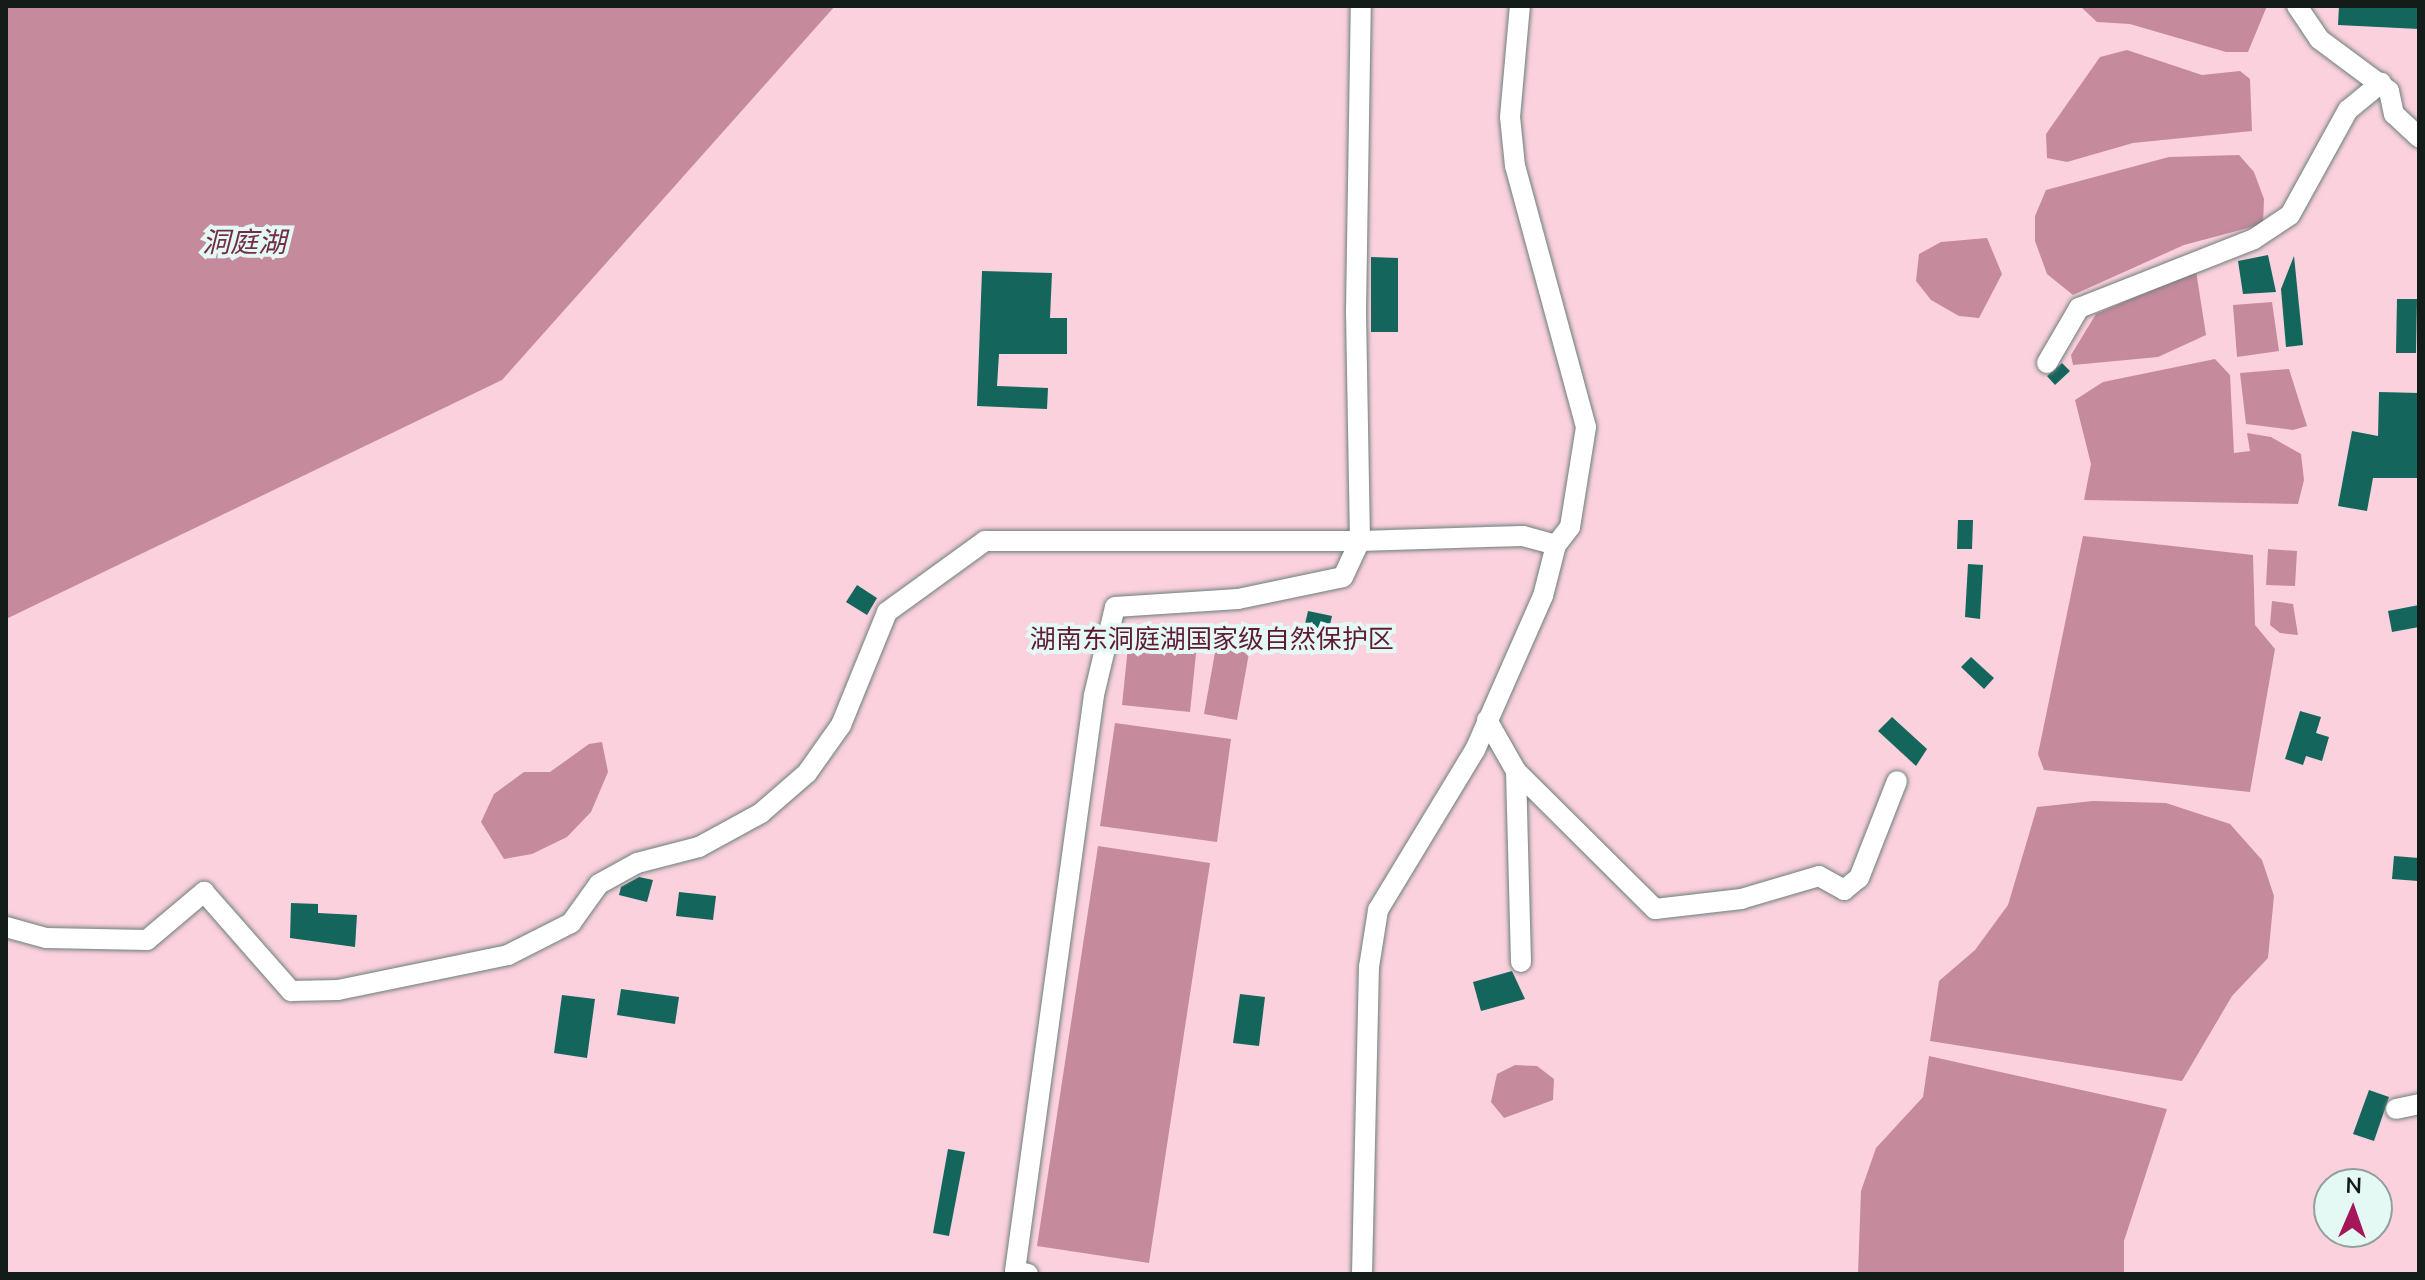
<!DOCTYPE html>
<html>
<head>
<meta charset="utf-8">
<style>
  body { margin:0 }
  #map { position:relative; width:2425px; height:1280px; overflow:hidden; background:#e4f8f4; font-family:"Nunito Sans","Noto Sans SC",sans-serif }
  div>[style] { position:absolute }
  .green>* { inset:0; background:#fad1dc }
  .water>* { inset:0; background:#c58b9c }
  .building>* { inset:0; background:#14655c }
  .roads { filter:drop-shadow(0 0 2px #6d7f7c) drop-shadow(0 0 2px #6d7f7c) }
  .street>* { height:20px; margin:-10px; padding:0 10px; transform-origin:10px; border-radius:10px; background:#fff }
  span { translate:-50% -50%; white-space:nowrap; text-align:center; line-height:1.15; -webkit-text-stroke:8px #e4f8f4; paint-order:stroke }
  .park-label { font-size:26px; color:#601a36 }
  .water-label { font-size:28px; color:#752d47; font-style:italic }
  .frame { position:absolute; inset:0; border:8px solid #141c1a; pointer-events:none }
  .north { position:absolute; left:2313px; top:1168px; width:80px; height:80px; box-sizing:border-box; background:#e4f8f4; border:2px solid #91a09d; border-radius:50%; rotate:2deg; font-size:22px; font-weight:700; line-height:32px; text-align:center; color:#141c1a }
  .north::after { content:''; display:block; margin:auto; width:28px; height:36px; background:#a51759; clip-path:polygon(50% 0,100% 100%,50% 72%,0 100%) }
</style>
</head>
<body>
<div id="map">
  <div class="green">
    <div style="clip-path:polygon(evenodd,6px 6px,2419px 6px,2419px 1274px,6px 1274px,6px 6px,2329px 1184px,2377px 1184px,2377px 1232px,2329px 1232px,2329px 1184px)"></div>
  </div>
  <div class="water">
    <div style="clip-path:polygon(6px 6px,835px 6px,502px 380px,6px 619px)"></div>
    <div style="clip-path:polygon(2080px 6px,2267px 6px,2248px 52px,2226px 52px,2130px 24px,2097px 22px)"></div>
    <div style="clip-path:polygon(2127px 50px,2202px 75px,2240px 71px,2250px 79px,2252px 131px,2133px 143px,2067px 162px,2047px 158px,2046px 134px,2100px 57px)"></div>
    <div style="clip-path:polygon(2239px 155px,2254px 172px,2264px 199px,2263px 224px,2184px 245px,2073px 295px,2047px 274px,2035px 241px,2035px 216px,2046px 190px,2169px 157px)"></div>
    <div style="clip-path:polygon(1987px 238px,2002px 274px,1979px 318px,1959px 316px,1931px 300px,1916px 281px,1919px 254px,1941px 242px)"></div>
    <div style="clip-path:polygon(2196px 271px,2206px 335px,2158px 357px,2073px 365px,2071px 355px,2096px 314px)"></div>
    <div style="clip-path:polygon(2272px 302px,2279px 351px,2237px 357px,2233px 305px)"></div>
    <div style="clip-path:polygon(2215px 359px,2230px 375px,2234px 453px,2250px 451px,2247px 433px,2271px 437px,2301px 454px,2304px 480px,2298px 504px,2084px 500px,2091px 464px,2075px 400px,2103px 382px)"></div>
    <div style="clip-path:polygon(2289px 369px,2307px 426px,2293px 430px,2246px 424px,2240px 373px)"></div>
    <div style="clip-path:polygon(2083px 536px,2253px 555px,2255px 625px,2275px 649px,2250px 792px,2044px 770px,2038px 754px)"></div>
    <div style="clip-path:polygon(2268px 549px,2297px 551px,2295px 586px,2266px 585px)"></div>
    <div style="clip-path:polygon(2272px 601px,2293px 604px,2298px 635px,2280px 633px,2270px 625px)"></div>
    <div style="clip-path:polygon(1129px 637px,1197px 644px,1190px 712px,1122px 705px)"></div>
    <div style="clip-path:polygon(1216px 647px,1249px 653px,1237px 720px,1204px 714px)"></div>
    <div style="clip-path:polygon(1115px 723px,1231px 739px,1217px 842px,1100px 826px)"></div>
    <div style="clip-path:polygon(602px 742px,608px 772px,591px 812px,567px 837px,532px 854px,504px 859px,481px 822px,494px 794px,524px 772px,550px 772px,589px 744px)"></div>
    <div style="clip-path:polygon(2093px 801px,2166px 803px,2230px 824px,2262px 860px,2274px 896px,2268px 958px,2232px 996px,2182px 1081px,1930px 1041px,1939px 981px,1975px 950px,2008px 905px,2037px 807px)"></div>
    <div style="clip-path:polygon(1098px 846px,1210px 863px,1149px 1263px,1037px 1246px)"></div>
    <div style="clip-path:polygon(1929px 1056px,2167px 1109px,2124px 1241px,2124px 1274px,1858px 1274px,1861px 1191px,1876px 1148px,1923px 1097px)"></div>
    <div style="clip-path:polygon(1515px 1065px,1537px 1066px,1554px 1079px,1553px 1100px,1504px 1118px,1491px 1102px,1497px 1074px)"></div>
  </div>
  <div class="building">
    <div style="clip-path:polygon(2339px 6px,2419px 6px,2419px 29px,2338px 25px)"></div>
    <div style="clip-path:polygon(2268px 255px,2276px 292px,2243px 294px,2238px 261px)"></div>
    <div style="clip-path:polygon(2294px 256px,2303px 345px,2286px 347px,2281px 289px)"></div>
    <div style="clip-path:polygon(1371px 257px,1398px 258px,1398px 332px,1371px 332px)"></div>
    <div style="clip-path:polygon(982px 271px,1052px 273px,1050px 318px,1067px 318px,1067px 354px,999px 354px,997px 386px,1048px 388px,1047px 409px,977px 406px)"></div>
    <div style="clip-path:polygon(2397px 299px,2417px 299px,2416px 353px,2396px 353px)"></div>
    <div style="clip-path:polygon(2062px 363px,2070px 371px,2055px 385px,2047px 376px)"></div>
    <div style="clip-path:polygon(2379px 392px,2419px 393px,2419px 478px,2373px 478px,2367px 511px,2338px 506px,2352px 431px,2378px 436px)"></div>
    <div style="clip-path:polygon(1958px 520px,1973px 520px,1972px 549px,1957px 549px)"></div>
    <div style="clip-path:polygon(1968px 564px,1983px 565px,1980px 619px,1965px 617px)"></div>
    <div style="clip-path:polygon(857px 585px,877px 598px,867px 615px,846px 602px)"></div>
    <div style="clip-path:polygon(2419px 605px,2419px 627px,2392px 632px,2388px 611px)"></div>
    <div style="clip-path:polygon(1308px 611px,1332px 616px,1326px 642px,1302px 637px)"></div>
    <div style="clip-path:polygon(1971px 657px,1994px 678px,1984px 689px,1961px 667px)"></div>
    <div style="clip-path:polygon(2300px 711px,2321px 717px,2316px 733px,2329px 737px,2322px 761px,2306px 756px,2303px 765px,2285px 759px)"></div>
    <div style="clip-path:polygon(1892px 717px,1927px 749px,1916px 766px,1878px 731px)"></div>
    <div style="clip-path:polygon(2394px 856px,2419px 858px,2418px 881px,2392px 879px)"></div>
    <div style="clip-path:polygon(639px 877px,653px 880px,647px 902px,619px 895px,621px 887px)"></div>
    <div style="clip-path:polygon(679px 892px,716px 896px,713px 920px,676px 916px)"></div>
    <div style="clip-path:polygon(291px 903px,318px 904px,318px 913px,357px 915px,355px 947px,290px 938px)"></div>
    <div style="clip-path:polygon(1512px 971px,1525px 999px,1481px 1011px,1473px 982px)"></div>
    <div style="clip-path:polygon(621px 989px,679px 997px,675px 1024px,617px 1015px)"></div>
    <div style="clip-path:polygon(1240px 994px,1265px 997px,1259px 1046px,1233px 1043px)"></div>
    <div style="clip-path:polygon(562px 995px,595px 999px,587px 1058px,554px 1053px)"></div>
    <div style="clip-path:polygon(2369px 1090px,2389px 1097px,2374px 1141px,2353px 1134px)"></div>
    <div style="clip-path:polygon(948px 1149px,965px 1152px,949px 1236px,933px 1233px)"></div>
  </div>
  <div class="roads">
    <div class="street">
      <div style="left:2297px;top:6px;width:40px;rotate:56deg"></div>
      <div style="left:2319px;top:39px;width:87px;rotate:36.6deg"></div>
      <div style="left:2389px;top:91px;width:24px;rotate:78deg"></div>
      <div style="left:2394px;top:114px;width:34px;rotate:43deg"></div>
      <div style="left:2047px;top:363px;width:64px;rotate:-59.8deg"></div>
      <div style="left:2079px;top:308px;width:188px;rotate:-21.5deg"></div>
      <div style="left:2254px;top:239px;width:43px;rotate:-33.7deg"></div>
      <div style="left:2290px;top:215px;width:120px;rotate:-61.1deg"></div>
      <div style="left:2348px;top:110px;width:43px;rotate:-39.3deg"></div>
      <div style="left:1487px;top:720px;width:59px;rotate:60.4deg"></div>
      <div style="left:1516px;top:771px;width:191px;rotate:88.5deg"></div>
      <div style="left:1516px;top:771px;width:196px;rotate:44.8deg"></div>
      <div style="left:1655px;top:909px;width:87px;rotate:-6.6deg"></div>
      <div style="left:1741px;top:899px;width:81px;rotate:-16.4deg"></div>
      <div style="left:1819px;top:876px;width:29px;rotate:29deg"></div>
      <div style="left:1844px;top:890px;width:19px;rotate:-39deg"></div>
      <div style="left:1859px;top:878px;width:104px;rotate:-68.6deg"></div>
      <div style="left:6px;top:927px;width:41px;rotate:15.4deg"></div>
      <div style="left:46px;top:938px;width:101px;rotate:1.1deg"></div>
      <div style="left:147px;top:940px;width:75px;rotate:-40.1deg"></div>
      <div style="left:204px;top:892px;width:132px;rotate:48.7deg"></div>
      <div style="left:291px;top:991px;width:47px;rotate:-1.2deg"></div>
      <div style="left:338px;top:990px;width:174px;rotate:-11.6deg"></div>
      <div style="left:508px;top:955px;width:71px;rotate:-26.9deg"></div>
      <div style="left:571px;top:923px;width:48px;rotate:-54.3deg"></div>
      <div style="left:599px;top:884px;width:43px;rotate:-28.9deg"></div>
      <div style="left:637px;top:863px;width:64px;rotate:-14.5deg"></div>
      <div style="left:699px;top:847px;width:71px;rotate:-28.7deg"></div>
      <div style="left:761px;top:813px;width:61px;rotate:-41deg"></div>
      <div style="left:807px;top:773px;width:59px;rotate:-54.7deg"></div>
      <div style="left:841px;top:725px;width:122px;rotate:-67.8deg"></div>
      <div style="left:887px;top:612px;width:121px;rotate:-35.9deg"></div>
      <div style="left:985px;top:541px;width:375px"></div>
      <div style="left:1360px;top:541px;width:163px;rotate:-1.8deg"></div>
      <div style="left:1523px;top:536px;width:34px;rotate:15deg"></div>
      <div style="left:1556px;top:545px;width:23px;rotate:-52deg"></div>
      <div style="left:1570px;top:527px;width:101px;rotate:-80.9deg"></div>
      <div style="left:1586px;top:427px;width:270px;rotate:-105.2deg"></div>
      <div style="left:1515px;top:166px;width:49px;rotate:-95.8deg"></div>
      <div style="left:1510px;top:117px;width:111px;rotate:-84.9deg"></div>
      <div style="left:2396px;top:1109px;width:24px;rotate:-12deg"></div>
      <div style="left:1028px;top:1274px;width:13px;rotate:-167deg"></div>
      <div style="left:1015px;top:1271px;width:581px;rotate:-82.19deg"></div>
      <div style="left:1094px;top:695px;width:90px;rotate:-76.6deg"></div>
      <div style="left:1115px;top:607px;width:123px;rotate:-3.7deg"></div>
      <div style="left:1238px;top:599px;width:107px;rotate:-11.8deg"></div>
      <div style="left:1343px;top:577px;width:40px;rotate:-65deg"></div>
      <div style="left:1360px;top:541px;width:230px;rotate:-91deg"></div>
      <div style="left:1356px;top:311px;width:305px;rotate:-89.1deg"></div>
      <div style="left:1362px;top:1274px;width:307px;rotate:-88.7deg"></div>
      <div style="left:1369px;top:967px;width:58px;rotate:-81deg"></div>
      <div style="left:1378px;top:910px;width:187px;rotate:-58.8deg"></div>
      <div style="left:1475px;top:750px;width:168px;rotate:-66.2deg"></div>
      <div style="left:1543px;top:596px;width:53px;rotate:-75.7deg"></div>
    </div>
  </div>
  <div class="park-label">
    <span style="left:1212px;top:640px">湖南东洞庭湖国家级自然保护区</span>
  </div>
  <div class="water-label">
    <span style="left:244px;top:243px">洞庭湖</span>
  </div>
  <div class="frame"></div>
  <div class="north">N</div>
</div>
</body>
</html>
